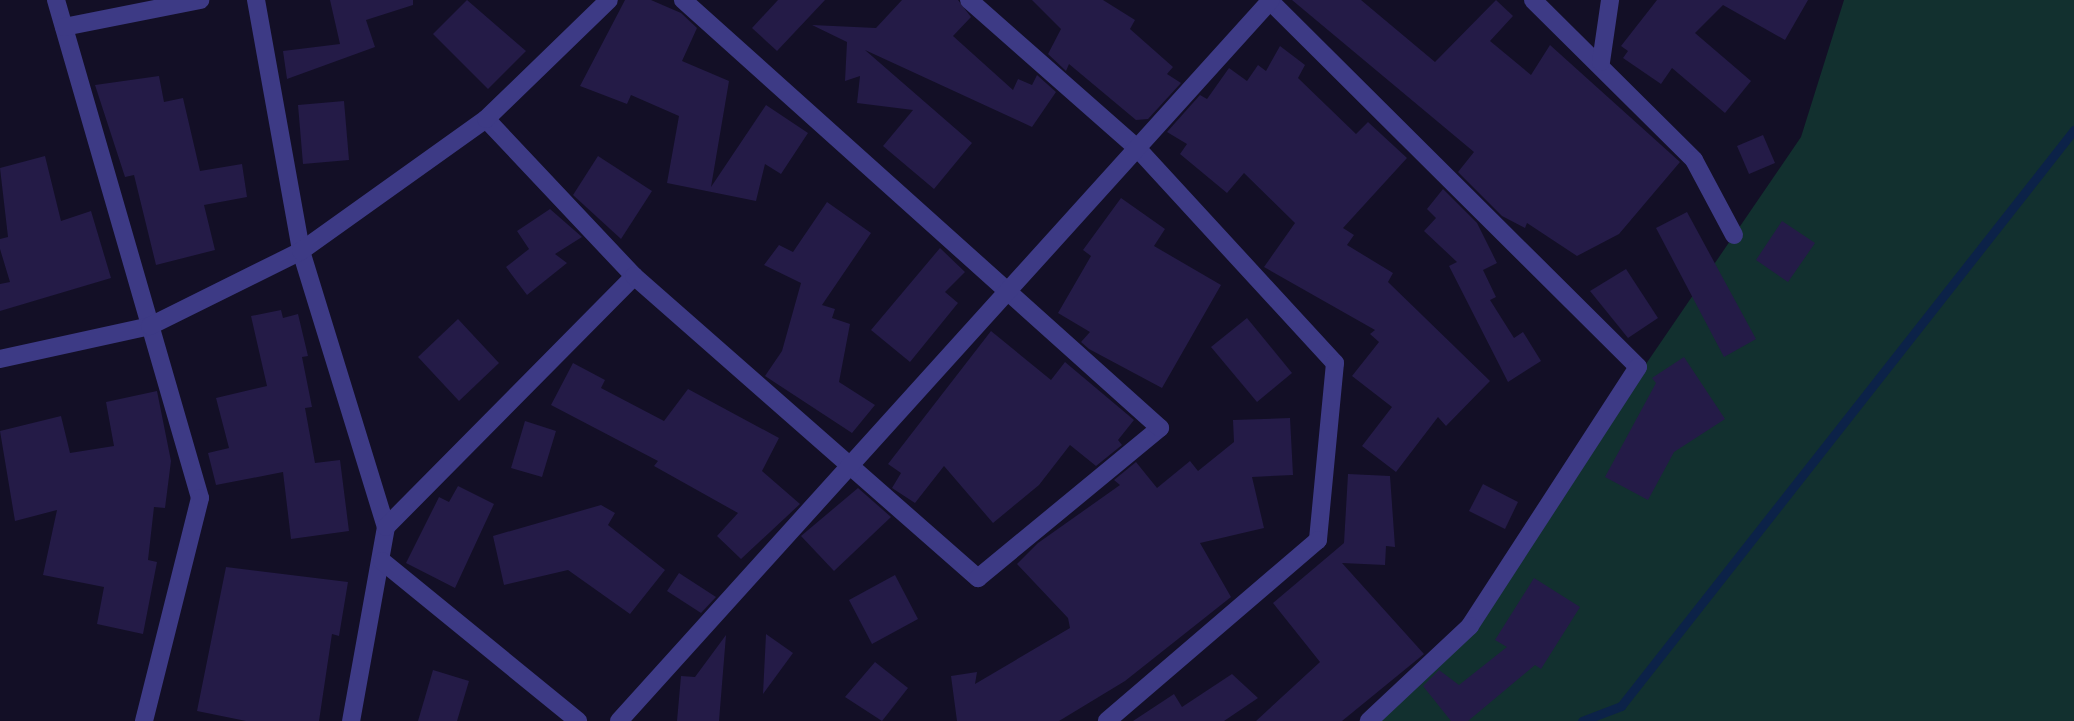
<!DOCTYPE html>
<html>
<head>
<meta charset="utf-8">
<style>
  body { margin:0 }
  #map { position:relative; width:2074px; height:721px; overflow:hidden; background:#130f26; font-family:Quicksand,sans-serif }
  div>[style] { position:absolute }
  .green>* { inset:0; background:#12302f }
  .stream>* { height:9px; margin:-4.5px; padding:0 4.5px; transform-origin:4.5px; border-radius:4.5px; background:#0c2248 }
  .building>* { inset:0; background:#241b47 }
  .minor>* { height:18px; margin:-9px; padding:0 9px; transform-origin:9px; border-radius:9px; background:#3d3a85 }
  span { translate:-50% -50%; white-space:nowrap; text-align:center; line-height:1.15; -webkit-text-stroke:6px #130f26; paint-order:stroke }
</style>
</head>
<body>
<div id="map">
  <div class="green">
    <div style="clip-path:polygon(1844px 0,2074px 0,2074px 721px,1363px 721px,1439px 667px,1801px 137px)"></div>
  </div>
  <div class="stream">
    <div style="left:1582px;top:721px;width:42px;rotate:-21deg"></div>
    <div style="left:1621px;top:706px;width:733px;rotate:-51.82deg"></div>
  </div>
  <div class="building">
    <div style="clip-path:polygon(330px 0,413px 0,413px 5px,366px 20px,375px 47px,287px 79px,283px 51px,340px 44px)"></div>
    <div style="clip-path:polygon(467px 0,526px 51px,488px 89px,433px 34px)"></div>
    <div style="clip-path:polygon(625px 0,651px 0,681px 13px,697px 28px,682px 61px,729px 81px,711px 187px,766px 105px,808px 133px,781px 174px,765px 164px,756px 201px,667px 183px,679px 116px,631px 95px,627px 104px,580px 86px)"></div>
    <div style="clip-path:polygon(778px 0,825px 0,777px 51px,752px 28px)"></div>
    <div style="clip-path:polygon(902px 0,958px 0,971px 17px,953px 36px,1013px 90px,1018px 79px,1032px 85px,1037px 75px,1056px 92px,1032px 127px,865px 50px,972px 143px,934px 189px,883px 146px,913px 110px,857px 103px,860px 76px,845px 81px,847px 42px,812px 25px,876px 28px)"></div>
    <div style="clip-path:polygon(1032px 0,1103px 0,1135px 20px,1130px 29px,1173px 67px,1167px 74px,1181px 83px,1148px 119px,1136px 120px,1069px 64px,1066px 71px,1048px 54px,1061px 29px)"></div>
    <div style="clip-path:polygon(1292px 0,1361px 0,1435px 62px,1496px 0,1513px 16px,1490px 41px,1531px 75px,1550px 45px,1680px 162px,1619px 234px,1577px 256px,1527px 223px,1525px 228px,1502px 216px,1458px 172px,1474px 152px)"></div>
    <div style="clip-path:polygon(1657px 0,1808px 0,1785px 40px,1723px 5px,1695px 33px,1751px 81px,1725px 113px,1672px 68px,1661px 84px,1623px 58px,1628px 51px,1621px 46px)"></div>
    <div style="clip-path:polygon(1280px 46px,1305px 65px,1298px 78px,1356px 134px,1368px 122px,1407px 158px,1343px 228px,1354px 235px,1347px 245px,1393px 273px,1388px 282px,1490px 381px,1446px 426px,1438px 417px,1396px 472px,1362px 446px,1392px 407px,1352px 376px,1379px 342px,1370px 334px,1375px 330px,1264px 267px,1295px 223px,1244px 173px,1227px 193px,1180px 154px,1187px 144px,1167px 132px,1200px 95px,1207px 99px,1229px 68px,1247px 81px,1258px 65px,1266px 71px)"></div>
    <div style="clip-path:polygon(159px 76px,164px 102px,183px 98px,200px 171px,242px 164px,247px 197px,204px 205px,215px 250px,156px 265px,134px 175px,125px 177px,95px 85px)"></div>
    <div style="clip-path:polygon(344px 101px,349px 160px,303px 164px,298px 105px)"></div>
    <div style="clip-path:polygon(1763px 135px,1775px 163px,1749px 174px,1737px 146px)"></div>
    <div style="clip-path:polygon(45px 156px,61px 221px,91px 211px,111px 278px,0 311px,0 284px,10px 282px,0 249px,0 239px,8px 237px,0 168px)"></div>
    <div style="clip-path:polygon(598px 156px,652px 191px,621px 239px,573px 195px)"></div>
    <div style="clip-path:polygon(1443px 189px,1477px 223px,1497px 263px,1483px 270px,1496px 297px,1490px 300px,1514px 338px,1523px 332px,1541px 361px,1508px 382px,1449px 266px,1457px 262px,1424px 231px,1436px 218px,1427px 209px)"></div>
    <div style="clip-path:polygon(1121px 198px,1165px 229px,1154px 246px,1221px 285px,1162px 388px,1089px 349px,1081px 342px,1090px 332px,1058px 313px,1091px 256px,1083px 250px)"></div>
    <div style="clip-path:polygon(827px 202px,871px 233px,822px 305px,835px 309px,832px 318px,850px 324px,839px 382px,875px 405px,852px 433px,765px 376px,782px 351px,801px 283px,764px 265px,779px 245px,793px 252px)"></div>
    <div style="clip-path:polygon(550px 209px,582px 237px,555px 254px,567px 263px,527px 295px,506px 267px,529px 249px,517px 231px)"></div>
    <div style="clip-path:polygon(1687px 212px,1756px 339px,1724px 357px,1656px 228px)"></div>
    <div style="clip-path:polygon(1782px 221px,1815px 243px,1788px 282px,1756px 260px)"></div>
    <div style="clip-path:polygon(940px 248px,965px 272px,945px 292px,958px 303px,910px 362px,871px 330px)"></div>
    <div style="clip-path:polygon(1626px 269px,1658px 318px,1628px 338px,1590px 291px)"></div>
    <div style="clip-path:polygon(281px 310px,283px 318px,298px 314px,308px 356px,302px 357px,312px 407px,305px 408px,315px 463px,340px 460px,349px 531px,291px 539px,283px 472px,216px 485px,208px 453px,229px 448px,216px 398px,267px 386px,251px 316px)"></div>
    <div style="clip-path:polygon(1247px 318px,1292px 373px,1257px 402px,1211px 347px)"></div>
    <div style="clip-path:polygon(458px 319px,499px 363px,459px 401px,418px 357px)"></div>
    <div style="clip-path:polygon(991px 331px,1051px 380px,1065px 362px,1134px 420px,1118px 440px,1122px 445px,1096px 466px,1070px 445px,1039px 485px,993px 523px,944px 466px,915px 503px,892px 488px,901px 473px,888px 464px)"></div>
    <div style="clip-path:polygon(1684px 357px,1725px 419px,1674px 452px,1648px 500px,1605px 477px,1656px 383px,1652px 378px)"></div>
    <div style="clip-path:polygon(573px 363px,605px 380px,601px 388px,664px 421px,688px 389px,779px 438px,762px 471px,800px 504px,741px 559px,717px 536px,738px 513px,654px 466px,658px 461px,551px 405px)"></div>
    <div style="clip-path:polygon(157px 391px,171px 461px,165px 508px,154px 507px,148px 560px,157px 562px,143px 634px,97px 624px,104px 587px,43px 575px,57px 510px,15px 521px,0 431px,61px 416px,70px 453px,114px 446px,106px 402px)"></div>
    <div style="clip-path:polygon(1290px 418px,1293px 475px,1252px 477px,1264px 528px,1200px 543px,1231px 597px,1125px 681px,1059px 721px,957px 721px,951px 676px,977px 672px,975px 684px,1070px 628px,1068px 618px,1017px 564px,1038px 543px,1120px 485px,1114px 480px,1136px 462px,1157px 488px,1190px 461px,1198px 471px,1234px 442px,1233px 420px)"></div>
    <div style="clip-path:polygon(525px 421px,556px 431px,542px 477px,511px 468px)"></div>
    <div style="clip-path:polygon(1348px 474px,1390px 476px,1395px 547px,1386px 546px,1385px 565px,1342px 563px,1424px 654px,1342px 721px,1256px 721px,1320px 662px,1273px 603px,1344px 543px)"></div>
    <div style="clip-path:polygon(1483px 484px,1518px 502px,1505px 529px,1469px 511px)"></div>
    <div style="clip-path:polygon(458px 486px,494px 504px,455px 588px,406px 563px,439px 497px,449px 502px)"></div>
    <div style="clip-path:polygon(858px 488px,891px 517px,834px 571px,801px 536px)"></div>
    <div style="clip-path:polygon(601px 505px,615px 513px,608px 525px,665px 570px,630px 614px,568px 570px,504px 585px,493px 536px)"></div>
    <div style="clip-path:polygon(226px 567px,348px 582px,339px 636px,332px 634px,319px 721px,246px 721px,197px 711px)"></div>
    <div style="clip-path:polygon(679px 573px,716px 597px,701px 613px,667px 591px)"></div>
    <div style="clip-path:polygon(895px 575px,918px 619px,872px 644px,849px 600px)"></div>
    <div style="clip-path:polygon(1534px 578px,1580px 607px,1541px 669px,1535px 665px,1468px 721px,1451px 721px,1423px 686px,1439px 670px,1459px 685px,1507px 647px,1495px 640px)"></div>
    <div style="clip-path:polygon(766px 634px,793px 653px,763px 694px)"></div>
    <div style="clip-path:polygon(726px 635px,719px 721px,677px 721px,681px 676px,695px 677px)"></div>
    <div style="clip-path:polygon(875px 662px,908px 688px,882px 721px,845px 697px)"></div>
    <div style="clip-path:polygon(433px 670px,469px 681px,457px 721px,418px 721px)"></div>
    <div style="clip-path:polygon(1232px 674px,1258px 698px,1224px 721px,1133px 721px,1174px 694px,1182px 707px)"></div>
  </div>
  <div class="minor">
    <div style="left:56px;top:0;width:518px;rotate:73.87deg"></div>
    <div style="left:200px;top:498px;width:230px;rotate:104.1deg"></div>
    <div style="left:256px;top:0;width:255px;rotate:79.8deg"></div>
    <div style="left:301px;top:251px;width:289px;rotate:72.9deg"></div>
    <div style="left:386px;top:527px;width:197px;rotate:100.2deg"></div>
    <div style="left:969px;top:0;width:225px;rotate:41.4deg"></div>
    <div style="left:1138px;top:149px;width:291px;rotate:47.4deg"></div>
    <div style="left:1335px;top:363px;width:178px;rotate:95.5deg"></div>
    <div style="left:1318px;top:540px;width:278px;rotate:139.4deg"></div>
    <div style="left:1533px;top:0;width:227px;rotate:44.8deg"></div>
    <div style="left:1694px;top:160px;width:85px;rotate:61.9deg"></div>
    <div style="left:1270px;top:1px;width:519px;rotate:44.84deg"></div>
    <div style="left:1638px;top:367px;width:309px;rotate:123deg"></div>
    <div style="left:1470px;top:626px;width:139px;rotate:136.8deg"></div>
    <div style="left:64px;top:27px;width:139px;rotate:-11.2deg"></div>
    <div style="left:1601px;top:62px;width:63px;rotate:-81.7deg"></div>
    <div style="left:486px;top:119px;width:216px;rotate:46.7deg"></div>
    <div style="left:0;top:359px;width:154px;rotate:-12.4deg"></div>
    <div style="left:150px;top:326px;width:169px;rotate:-26.4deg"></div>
    <div style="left:301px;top:251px;width:227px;rotate:-35.5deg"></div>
    <div style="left:486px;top:119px;width:171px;rotate:-44.1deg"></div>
    <div style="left:386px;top:527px;width:353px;rotate:-45.3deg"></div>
    <div style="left:634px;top:276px;width:458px;rotate:41.3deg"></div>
    <div style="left:978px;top:578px;width:236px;rotate:-39.5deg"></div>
    <div style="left:1160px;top:428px;width:641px;rotate:-138.1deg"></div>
    <div style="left:382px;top:561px;width:253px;rotate:39.2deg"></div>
    <div style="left:619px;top:721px;width:972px;rotate:-47.88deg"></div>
  </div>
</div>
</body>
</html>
